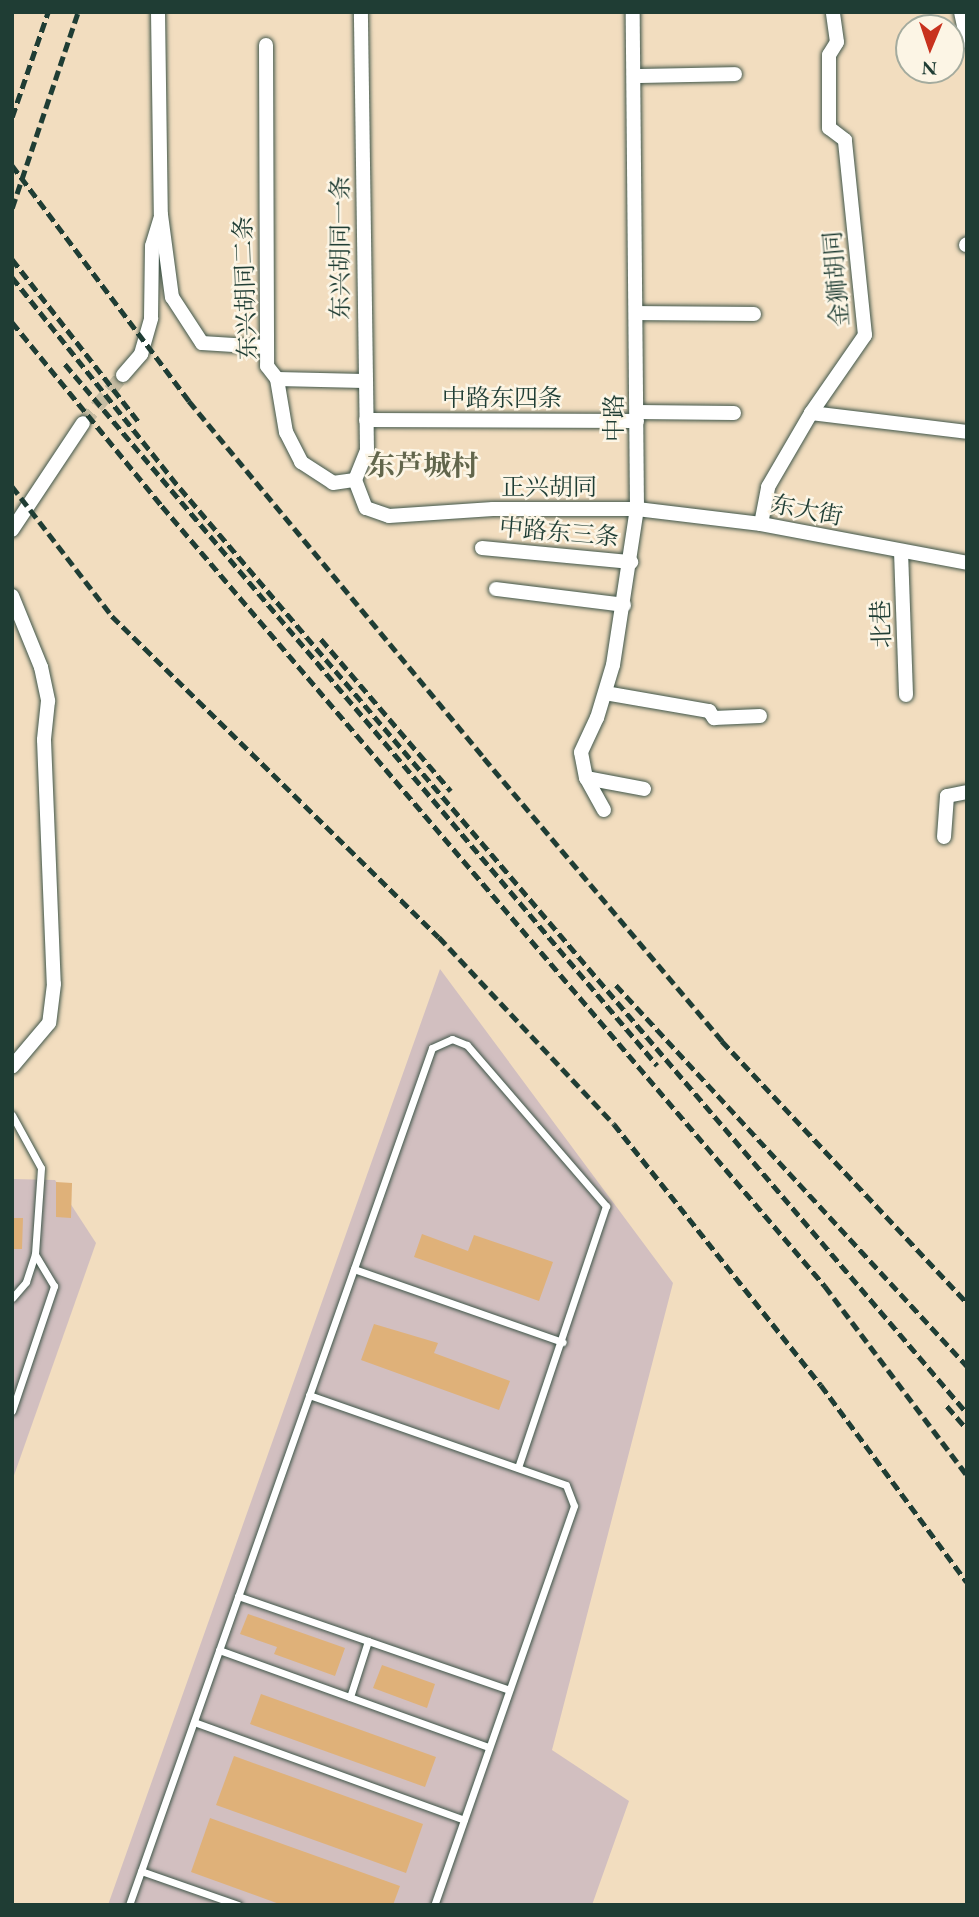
<!DOCTYPE html>
<html>
<head>
<meta charset="utf-8">
<style>
  body { margin:0 }
  #map { position:relative; width:979px; height:1917px; overflow:hidden; background:#f2ddbf; font-family:"EB Garamond","Noto Serif SC",serif }
  div>[style] { position:absolute }
  .industrial>* { inset:0; background:#d2bfc0 }
  .building>* { inset:0; background:#dfb179 }
  .street-tunnel>* { height:14px; margin-top:-7px; transform-origin:0; background:repeating-linear-gradient(90deg,#c8bda3 0 14px,transparent 0 21px) }
  .roads { filter:drop-shadow(0 0 2px #3f5549) drop-shadow(0 0 2px #3f5549) }
  .lane>* { height:7px; margin:-3.5px; padding:0 3.5px; transform-origin:3.5px; border-radius:3.5px; background:#fff }
  .street>* { height:14px; margin:-7px; padding:0 7px; transform-origin:7px; border-radius:7px; background:#fff }
  .rail>* { height:4.5px; margin-top:-2.25px; transform-origin:0; background:repeating-linear-gradient(90deg,#1f3d34 0 10px,transparent 0 15px) }
  span { translate:-50% -50%; white-space:nowrap; text-align:center; line-height:1.15; -webkit-text-stroke:5px #fcf5e5; paint-order:stroke }
  .street-label { font-size:24px; color:#1f3d34 }
  .quarter-label { font-size:28px; color:#62664c; font-weight:700 }
  .frame { position:absolute; inset:0; border:14px solid #1f3d34; pointer-events:none }
  .north { position:absolute; left:895px; top:14px; width:70px; height:70px; box-sizing:border-box; background:#fcf5e5; border:2px solid #a4ab9e; border-radius:50%; rotate:182deg; font-size:19px; font-weight:700; line-height:28px; text-align:center; color:#1f3d34 }
  .north::after { content:''; display:block; margin:auto; width:24px; height:32px; background:#c8321e; clip-path:polygon(50% 0,100% 100%,50% 72%,0 100%) }
</style>
</head>
<body>
<div id="map">
  <div class="industrial">
    <div style="clip-path:polygon(440px 969px,673px 1283px,552px 1750px,629px 1801px,592px 1905px,108px 1905px)"></div>
    <div style="clip-path:polygon(12px 1179px,55px 1180px,96px 1243px,12px 1481px)"></div>
  </div>
  <div class="building">
    <div style="clip-path:polygon(56px 1182px,72px 1183px,71px 1218px,56px 1217px)"></div>
    <div style="clip-path:polygon(12px 1218px,23px 1218px,22px 1249px,12px 1249px)"></div>
    <div style="clip-path:polygon(422px 1234px,468px 1251px,474px 1235px,553px 1262px,539px 1301px,414px 1257px)"></div>
    <div style="clip-path:polygon(374px 1324px,438px 1343px,434px 1353px,510px 1381px,499px 1410px,361px 1360px)"></div>
    <div style="clip-path:polygon(248px 1614px,345px 1648px,335px 1676px,274px 1654px,277px 1647px,240px 1634px)"></div>
    <div style="clip-path:polygon(382px 1665px,435px 1684px,427px 1708px,373px 1688px)"></div>
    <div style="clip-path:polygon(261px 1694px,436px 1757px,425px 1787px,250px 1724px)"></div>
    <div style="clip-path:polygon(234px 1756px,423px 1824px,406px 1873px,216px 1805px)"></div>
    <div style="clip-path:polygon(210px 1818px,400px 1886px,393px 1905px,282px 1905px,191px 1872px)"></div>
  </div>
  <div class="street-tunnel">
    <div style="left:83px;top:423px;width:62px;rotate:-50.2deg"></div>
  </div>
  <div class="roads">
    <div class="lane">
      <div style="left:12px;top:1115px;width:60px;rotate:61.3deg"></div>
      <div style="left:41px;top:1168px;width:86px;rotate:94deg"></div>
      <div style="left:35px;top:1254px;width:29px;rotate:108deg"></div>
      <div style="left:26px;top:1282px;width:21px;rotate:131deg"></div>
      <div style="left:354px;top:1269px;width:221px;rotate:19.3deg"></div>
      <div style="left:309px;top:1395px;width:272px;rotate:19.3deg"></div>
      <div style="left:566px;top:1485px;width:22px;rotate:69deg"></div>
      <div style="left:574px;top:1506px;width:423px;rotate:109.3deg"></div>
      <div style="left:12px;top:1411px;width:132px;rotate:-71.4deg"></div>
      <div style="left:54px;top:1286px;width:37px;rotate:-121deg"></div>
      <div style="left:238px;top:1596px;width:287px;rotate:19.1deg"></div>
      <div style="left:219px;top:1650px;width:287px;rotate:19.8deg"></div>
      <div style="left:350px;top:1697px;width:59px;rotate:-72.2deg"></div>
      <div style="left:194px;top:1722px;width:287px;rotate:19.9deg"></div>
      <div style="left:141px;top:1871px;width:103px;rotate:19.3deg"></div>
      <div style="left:129px;top:1905px;width:909px;rotate:-70.53deg"></div>
      <div style="left:432px;top:1048px;width:22px;rotate:-24deg"></div>
      <div style="left:452px;top:1039px;width:16px;rotate:22deg"></div>
      <div style="left:467px;top:1045px;width:213px;rotate:49.2deg"></div>
      <div style="left:606px;top:1206px;width:276px;rotate:108.6deg"></div>
    </div>
    <div class="street">
      <div style="left:158px;top:12px;width:203px;rotate:89.2deg"></div>
      <div style="left:161px;top:215px;width:83px;rotate:82.4deg"></div>
      <div style="left:172px;top:297px;width:55px;rotate:56.9deg"></div>
      <div style="left:202px;top:343px;width:63px;rotate:3.6deg"></div>
      <div style="left:961px;top:12px;width:30px;rotate:78deg"></div>
      <div style="left:266px;top:45px;width:321px;rotate:89.8deg"></div>
      <div style="left:267px;top:366px;width:16px;rotate:52deg"></div>
      <div style="left:277px;top:379px;width:54px;rotate:80.4deg"></div>
      <div style="left:286px;top:432px;width:34px;rotate:63deg"></div>
      <div style="left:301px;top:462px;width:38px;rotate:33deg"></div>
      <div style="left:333px;top:483px;width:22px;rotate:-8deg"></div>
      <div style="left:634px;top:76px;width:101px;rotate:-1.1deg"></div>
      <div style="left:966px;top:245px;width:1px;rotate:-45deg"></div>
      <div style="left:636px;top:313px;width:118px;rotate:0.5deg"></div>
      <div style="left:123px;top:375px;width:28px;rotate:-49deg"></div>
      <div style="left:141px;top:354px;width:37px;rotate:-74deg"></div>
      <div style="left:151px;top:318px;width:72px;rotate:-89.2deg"></div>
      <div style="left:152px;top:246px;width:30px;rotate:-73deg"></div>
      <div style="left:277px;top:379px;width:87px;rotate:1.3deg"></div>
      <div style="left:637px;top:412px;width:97px;rotate:0.6deg"></div>
      <div style="left:811px;top:413px;width:157px;rotate:6.9deg"></div>
      <div style="left:366px;top:420px;width:271px;rotate:0.2deg"></div>
      <div style="left:355px;top:480px;width:30px;rotate:69deg"></div>
      <div style="left:366px;top:508px;width:24px;rotate:19deg"></div>
      <div style="left:389px;top:516px;width:104px;rotate:-3.9deg"></div>
      <div style="left:493px;top:509px;width:144px"></div>
      <div style="left:637px;top:509px;width:125px;rotate:6.9deg"></div>
      <div style="left:761px;top:524px;width:210px;rotate:10.7deg"></div>
      <div style="left:355px;top:480px;width:32px;rotate:-68deg"></div>
      <div style="left:367px;top:450px;width:438px;rotate:-90.8deg"></div>
      <div style="left:761px;top:524px;width:38px;rotate:-79deg"></div>
      <div style="left:768px;top:487px;width:86px;rotate:-59.8deg"></div>
      <div style="left:811px;top:413px;width:95px;rotate:-55.3deg"></div>
      <div style="left:865px;top:335px;width:196px;rotate:-95.9deg"></div>
      <div style="left:845px;top:140px;width:20px;rotate:-143deg"></div>
      <div style="left:829px;top:128px;width:73px;rotate:-90deg"></div>
      <div style="left:829px;top:55px;width:15px;rotate:-58deg"></div>
      <div style="left:837px;top:42px;width:30px;rotate:-98deg"></div>
      <div style="left:12px;top:530px;width:128px;rotate:-56.4deg"></div>
      <div style="left:482px;top:548px;width:150px;rotate:5.4deg"></div>
      <div style="left:901px;top:551px;width:144px;rotate:88deg"></div>
      <div style="left:496px;top:589px;width:129px;rotate:7.1deg"></div>
      <div style="left:12px;top:596px;width:77px;rotate:67.8deg"></div>
      <div style="left:41px;top:667px;width:35px;rotate:78deg"></div>
      <div style="left:48px;top:701px;width:39px;rotate:96deg"></div>
      <div style="left:44px;top:740px;width:244px;rotate:87.7deg"></div>
      <div style="left:54px;top:984px;width:39px;rotate:97deg"></div>
      <div style="left:49px;top:1023px;width:57px;rotate:130.1deg"></div>
      <div style="left:605px;top:693px;width:106px;rotate:9.8deg"></div>
      <div style="left:709px;top:711px;width:9px;rotate:54deg"></div>
      <div style="left:714px;top:718px;width:46px;rotate:-2.5deg"></div>
      <div style="left:586px;top:778px;width:59px;rotate:10.7deg"></div>
      <div style="left:604px;top:810px;width:37px;rotate:-119deg"></div>
      <div style="left:586px;top:778px;width:26px;rotate:-101deg"></div>
      <div style="left:581px;top:752px;width:38px;rotate:-65deg"></div>
      <div style="left:597px;top:718px;width:55px;rotate:-73.2deg"></div>
      <div style="left:613px;top:665px;width:158px;rotate:-81.3deg"></div>
      <div style="left:637px;top:509px;width:497px;rotate:-90.5deg"></div>
      <div style="left:944px;top:837px;width:41px;rotate:-85.8deg"></div>
      <div style="left:947px;top:796px;width:20px;rotate:-11deg"></div>
    </div>
  </div>
  <div class="rail">
    <div style="left:12px;top:117px;width:111px;rotate:-71.1deg"></div>
    <div style="left:12px;top:165px;width:295px;rotate:53.1deg"></div>
    <div style="left:189px;top:401px;width:463px;rotate:50.4deg"></div>
    <div style="left:484px;top:758px;width:370px;rotate:49.9deg"></div>
    <div style="left:722px;top:1041px;width:359px;rotate:46.9deg"></div>
    <div style="left:12px;top:208px;width:207px;rotate:-71.4deg"></div>
    <div style="left:12px;top:259px;width:207px;rotate:52.1deg"></div>
    <div style="left:12px;top:277px;width:270px;rotate:51.5deg"></div>
    <div style="left:180px;top:488px;width:1214px;rotate:49.61deg"></div>
    <div style="left:12px;top:322px;width:237px;rotate:50.8deg"></div>
    <div style="left:162px;top:506px;width:1024px;rotate:49.64deg"></div>
    <div style="left:825px;top:1286px;width:236px;rotate:53.1deg"></div>
    <div style="left:65px;top:364px;width:918px;rotate:49.82deg"></div>
    <div style="left:12px;top:486px;width:164px;rotate:52.4deg"></div>
    <div style="left:112px;top:616px;width:458px;rotate:44.5deg"></div>
    <div style="left:439px;top:937px;width:256px;rotate:46.9deg"></div>
    <div style="left:614px;top:1124px;width:333px;rotate:51.6deg"></div>
    <div style="left:821px;top:1385px;width:245px;rotate:53.5deg"></div>
    <div style="left:321px;top:639px;width:200px;rotate:49.5deg"></div>
    <div style="left:616px;top:985px;width:518px;rotate:47.35deg"></div>
    <div style="left:947px;top:1406px;width:30px;rotate:49deg"></div>
  </div>
  <div class="street-label">
    <span style="left:340px;top:248px;rotate:-90deg">东兴胡同一条</span>
    <span style="left:836px;top:279px;rotate:-95deg">金狮胡同</span>
    <span style="left:245px;top:288px;rotate:-92deg">东兴胡同二条</span>
    <span style="left:502px;top:398px">中路东四条</span>
    <span style="left:614px;top:418px;rotate:-90deg">中路</span>
    <span style="left:549px;top:487px">正兴胡同</span>
    <span style="left:807px;top:510px;rotate:11deg">东大街</span>
    <span style="left:559px;top:532px;rotate:5deg">中路东三条</span>
    <span style="left:881px;top:624px;rotate:-92deg">北巷</span>
  </div>
  <div class="quarter-label">
    <span style="left:423px;top:465px">东芦城村</span>
  </div>
  <div class="frame"></div>
  <div class="north">N</div>
</div>
</body>
</html>
